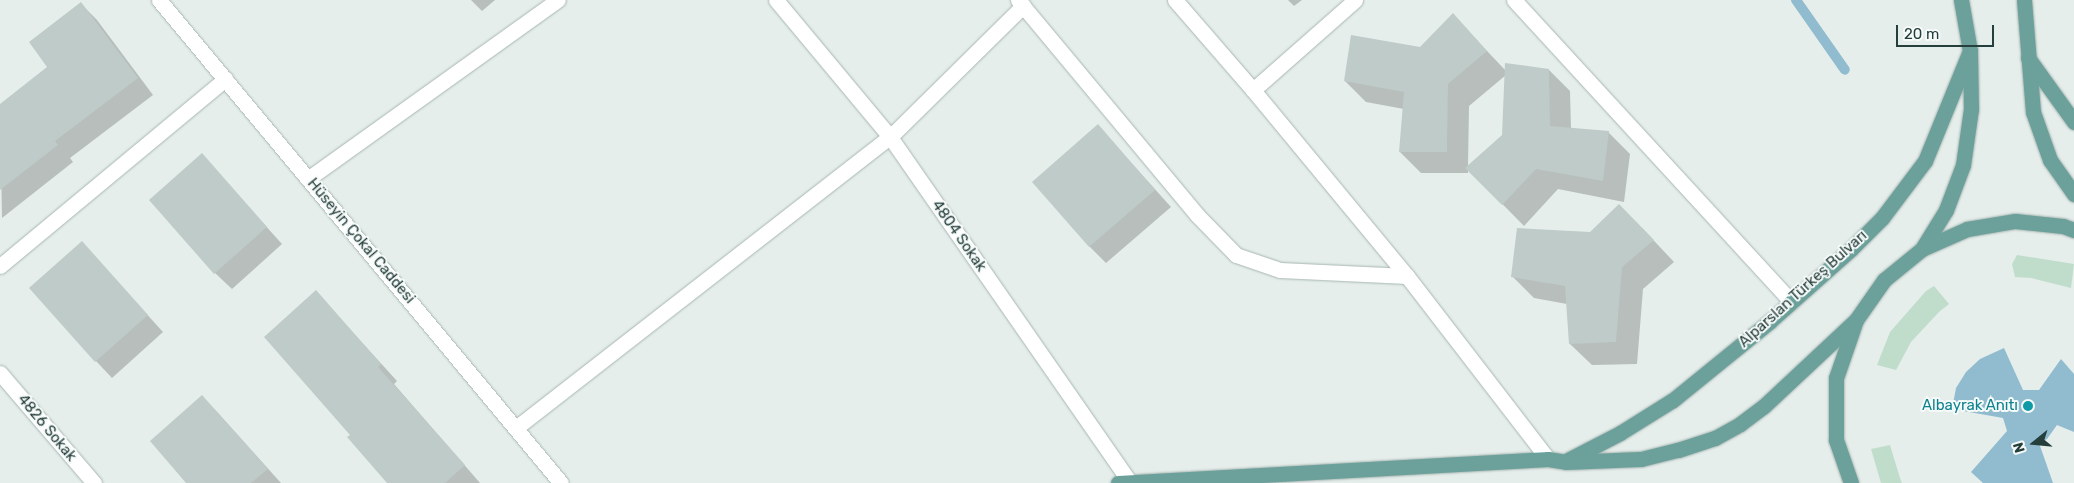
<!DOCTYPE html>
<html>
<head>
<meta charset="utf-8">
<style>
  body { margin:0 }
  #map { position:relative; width:2074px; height:483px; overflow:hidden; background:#e5eeeb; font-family:Rubik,sans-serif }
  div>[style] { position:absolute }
  .green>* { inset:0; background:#c0ddcc }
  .water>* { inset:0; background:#91bccf }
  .shadow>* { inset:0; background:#0003 }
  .stream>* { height:10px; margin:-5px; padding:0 5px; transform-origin:5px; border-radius:5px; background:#91bccf }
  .building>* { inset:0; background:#becbc8 }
  .roads { filter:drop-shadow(0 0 1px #a8b6b3) drop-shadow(0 0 1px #a8b6b3) }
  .minor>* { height:15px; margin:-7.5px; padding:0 7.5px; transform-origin:7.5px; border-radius:7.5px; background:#fff }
  .tertiary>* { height:15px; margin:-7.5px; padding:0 7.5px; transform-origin:7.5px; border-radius:7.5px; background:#fff }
  .primary>* { height:15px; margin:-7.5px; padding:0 7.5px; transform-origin:7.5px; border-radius:7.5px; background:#6ca19b }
  .dots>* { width:14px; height:14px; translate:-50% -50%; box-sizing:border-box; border:2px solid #f6faf9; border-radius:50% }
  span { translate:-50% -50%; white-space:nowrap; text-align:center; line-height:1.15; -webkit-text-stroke:4px #f6faf9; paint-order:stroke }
  .street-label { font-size:15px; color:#253f3c }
  .culture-label { font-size:15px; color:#0d838f }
  .right { translate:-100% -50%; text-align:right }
  .north { position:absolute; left:2009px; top:418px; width:50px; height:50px; -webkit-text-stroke:4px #f6faf9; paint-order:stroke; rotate:253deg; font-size:14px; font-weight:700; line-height:20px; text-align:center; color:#253f3c }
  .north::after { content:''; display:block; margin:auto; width:18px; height:22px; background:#253f3c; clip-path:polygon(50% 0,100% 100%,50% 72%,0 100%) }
  .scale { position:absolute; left:1896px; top:25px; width:98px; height:22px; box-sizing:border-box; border:2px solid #253f3c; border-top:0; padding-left:6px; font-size:15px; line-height:18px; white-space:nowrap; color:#253f3c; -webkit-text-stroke:4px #f6faf9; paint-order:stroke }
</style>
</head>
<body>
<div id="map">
  <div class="green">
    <div style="clip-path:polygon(2017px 255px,2074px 264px,2071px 288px,2031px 278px,2015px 277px,2012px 264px)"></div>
    <div style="clip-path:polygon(1934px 286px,1949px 304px,1939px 312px,1911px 342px,1896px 370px,1877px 365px,1890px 332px,1926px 291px)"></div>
    <div style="clip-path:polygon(1890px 445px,1900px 478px,1902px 483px,1881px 483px,1871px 449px)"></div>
  </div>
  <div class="water">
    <div style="clip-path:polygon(2004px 348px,2023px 390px,2039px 390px,2061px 359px,2074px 374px,2074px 432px,2057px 425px,2047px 439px,2039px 443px,2053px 483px,1983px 483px,1971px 472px,2007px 431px,2003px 418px,1952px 409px,1956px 388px,1966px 372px,1980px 359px)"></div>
  </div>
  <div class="shadow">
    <div style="clip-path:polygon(471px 0,495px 0,482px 11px)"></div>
    <div style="clip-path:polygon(1288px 0,1302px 0,1294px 6px)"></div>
    <div style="clip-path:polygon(81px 4px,97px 20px,153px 95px,70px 158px,73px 162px,2px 218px,0 105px,49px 67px)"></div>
    <div style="clip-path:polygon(evenodd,1453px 15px,1506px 71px,1549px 70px,1570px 91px,1571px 129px,1608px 132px,1630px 154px,1624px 202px,1558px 189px,1524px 226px,1468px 169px,1468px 173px,1421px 173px,1400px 152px,1404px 109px,1366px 102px,1345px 81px,1421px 48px,1453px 15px,1506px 75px,1504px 135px,1468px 166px,1469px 106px,1506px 75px)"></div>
    <div style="clip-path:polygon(1098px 126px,1171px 207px,1106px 263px,1089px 246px)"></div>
    <div style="clip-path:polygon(201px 154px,282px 244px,232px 289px,215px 273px)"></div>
    <div style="clip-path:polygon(1641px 227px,1674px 262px,1643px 289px,1637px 364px,1592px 365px,1570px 344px,1567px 304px,1534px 298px,1513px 277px,1591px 233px)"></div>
    <div style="clip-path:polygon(82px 243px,163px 332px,112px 378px,96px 361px)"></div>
    <div style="clip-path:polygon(316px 292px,397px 381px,394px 384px,480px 483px,389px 483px,352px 435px)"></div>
    <div style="clip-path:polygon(202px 397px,218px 413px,281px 483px,188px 483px)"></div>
  </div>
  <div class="stream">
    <div style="left:1796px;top:0;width:85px;rotate:55deg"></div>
  </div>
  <div class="building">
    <div style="clip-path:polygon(81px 2px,138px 78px,55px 141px,58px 145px,0 190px,0 104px,47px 67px,29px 42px)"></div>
    <div style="clip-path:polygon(1453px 13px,1487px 51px,1448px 84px,1447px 152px,1399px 152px,1404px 92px,1344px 81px,1351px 35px,1420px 47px)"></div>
    <div style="clip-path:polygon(1505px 63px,1549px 69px,1550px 126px,1609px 131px,1603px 181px,1536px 169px,1502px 205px,1465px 168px,1502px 135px)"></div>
    <div style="clip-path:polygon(1098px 124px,1155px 190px,1089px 247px,1032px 182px)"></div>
    <div style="clip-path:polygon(202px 153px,267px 227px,214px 274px,149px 200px)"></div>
    <div style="clip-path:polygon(1619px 204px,1654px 240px,1622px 267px,1616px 342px,1569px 344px,1565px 286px,1511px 277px,1517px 228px,1590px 232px)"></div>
    <div style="clip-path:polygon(82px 241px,148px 315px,95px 362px,29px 288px)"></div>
    <div style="clip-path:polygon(316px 290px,381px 364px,378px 367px,465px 465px,445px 483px,387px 483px,347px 437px,350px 435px,264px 337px)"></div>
    <div style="clip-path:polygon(202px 395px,268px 469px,251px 483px,186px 483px,150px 441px)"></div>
  </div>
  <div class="roads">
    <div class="minor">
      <div style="left:776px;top:0;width:178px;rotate:50.2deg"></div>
      <div style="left:890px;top:137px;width:419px;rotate:55.2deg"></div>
      <div style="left:1018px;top:0;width:280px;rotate:50.2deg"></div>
      <div style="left:1197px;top:215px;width:56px;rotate:45.7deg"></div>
      <div style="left:1236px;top:255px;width:46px;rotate:18.8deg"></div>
      <div style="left:1280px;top:270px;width:127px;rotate:2.7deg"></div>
      <div style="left:1175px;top:0;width:119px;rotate:49.1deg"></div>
      <div style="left:1253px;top:90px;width:241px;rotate:50.4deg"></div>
      <div style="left:1407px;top:276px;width:231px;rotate:52.4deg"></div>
      <div style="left:1514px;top:0;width:410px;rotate:47.4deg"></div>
      <div style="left:1253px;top:90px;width:136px;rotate:-41.4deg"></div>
      <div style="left:309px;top:178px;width:306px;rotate:-35.6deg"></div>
      <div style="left:0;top:266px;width:293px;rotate:-39.7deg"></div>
      <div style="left:0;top:373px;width:145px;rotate:49.5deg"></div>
      <div style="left:517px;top:427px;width:472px;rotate:-37.9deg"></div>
      <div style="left:890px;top:137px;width:187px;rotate:-44.6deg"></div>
    </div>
    <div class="tertiary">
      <div style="left:159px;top:0;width:628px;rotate:50.23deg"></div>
    </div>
    <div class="primary">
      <div style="left:2024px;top:0;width:112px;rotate:85.4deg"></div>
      <div style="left:2033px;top:112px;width:51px;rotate:70.5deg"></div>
      <div style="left:2050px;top:160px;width:42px;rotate:54.8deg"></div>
      <div style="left:2028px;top:58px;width:79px;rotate:54.3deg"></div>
      <div style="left:1922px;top:249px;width:46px;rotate:-58.4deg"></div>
      <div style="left:1946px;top:210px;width:48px;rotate:-69.3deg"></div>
      <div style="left:1963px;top:165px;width:57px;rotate:-81.9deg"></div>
      <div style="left:1971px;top:109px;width:58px;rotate:-91deg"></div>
      <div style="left:1970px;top:51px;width:52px;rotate:-100deg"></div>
      <div style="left:1568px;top:460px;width:59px;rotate:-27.4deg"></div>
      <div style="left:1620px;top:433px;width:62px;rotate:-31.9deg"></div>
      <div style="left:1673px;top:400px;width:124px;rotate:-39.1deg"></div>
      <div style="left:1769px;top:322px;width:110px;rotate:-41.7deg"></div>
      <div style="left:1851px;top:249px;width:44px;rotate:-45deg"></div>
      <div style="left:1882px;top:218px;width:71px;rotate:-53deg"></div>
      <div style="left:1925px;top:161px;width:119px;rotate:-67.8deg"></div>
      <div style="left:1118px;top:483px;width:431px;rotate:-3.2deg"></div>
      <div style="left:1548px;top:459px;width:18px;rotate:9deg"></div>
      <div style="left:1566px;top:462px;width:75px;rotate:-2.3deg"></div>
      <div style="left:1641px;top:459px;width:38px;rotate:-14deg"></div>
      <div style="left:1678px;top:450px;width:39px;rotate:-18deg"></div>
      <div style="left:1715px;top:438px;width:29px;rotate:-29deg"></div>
      <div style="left:1740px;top:424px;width:30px;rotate:-37deg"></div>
      <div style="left:1764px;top:406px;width:126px;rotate:-43.1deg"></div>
      <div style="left:1851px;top:483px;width:46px;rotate:-109.2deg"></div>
      <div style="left:1836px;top:440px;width:62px;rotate:-90deg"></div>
      <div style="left:1836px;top:378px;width:61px;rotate:-71deg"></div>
      <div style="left:1856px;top:320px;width:49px;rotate:-55deg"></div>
      <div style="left:1884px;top:280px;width:49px;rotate:-39.2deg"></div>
      <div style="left:1922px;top:249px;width:49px;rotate:-24deg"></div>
      <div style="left:1967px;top:229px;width:49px;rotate:-9.5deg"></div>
      <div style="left:2015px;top:221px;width:48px;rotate:5.9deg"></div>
      <div style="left:2063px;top:226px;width:12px;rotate:20deg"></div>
    </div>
  </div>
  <div class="dots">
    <div style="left:2028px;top:406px;background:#0f9aa8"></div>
  </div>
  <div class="street-label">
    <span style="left:959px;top:236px;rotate:55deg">4804 Sokak</span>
    <span style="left:361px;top:241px;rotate:50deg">Hüseyin Çokal Caddesi</span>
    <span style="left:1803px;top:289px;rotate:-42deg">Alparslan Türkeş Bulvarı</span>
    <span style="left:47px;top:428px;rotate:50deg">4826 Sokak</span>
  </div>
  <div class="culture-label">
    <span class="right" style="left:2018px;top:406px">Albayrak Anıtı</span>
  </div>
  <div class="north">N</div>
  <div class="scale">20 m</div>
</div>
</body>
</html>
